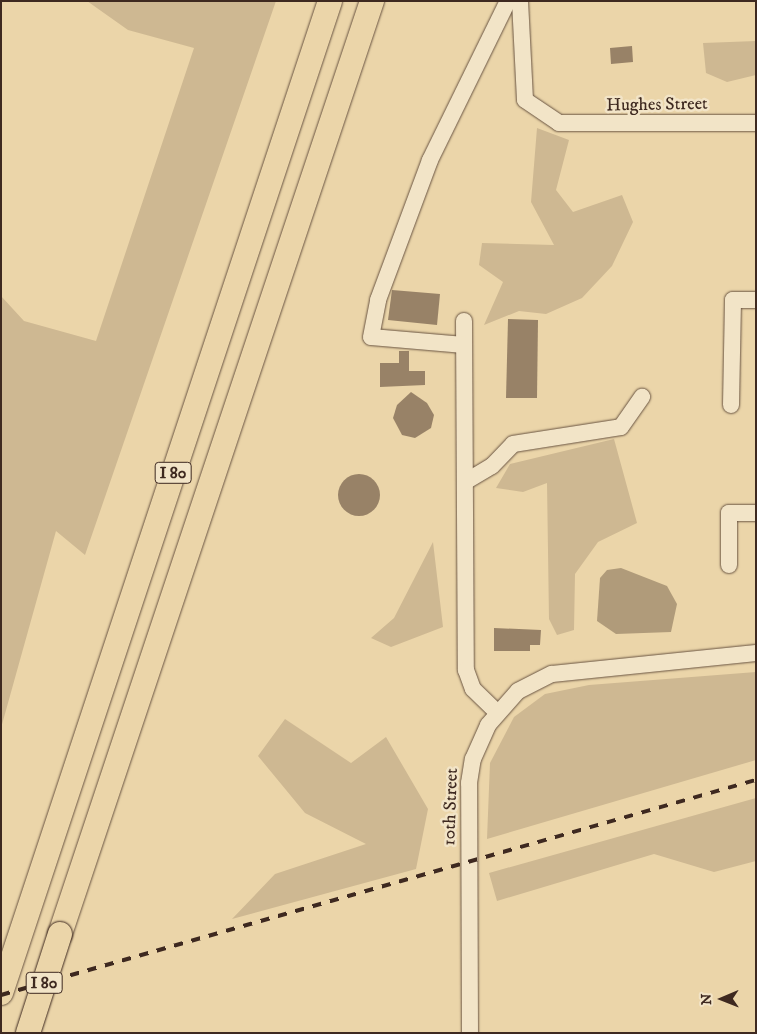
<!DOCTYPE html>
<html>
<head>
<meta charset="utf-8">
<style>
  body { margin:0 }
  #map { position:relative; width:757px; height:1034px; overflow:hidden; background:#ebd5a9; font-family:"IM FELL DW Pica",serif }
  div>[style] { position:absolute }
  .green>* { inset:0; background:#ceb892 }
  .water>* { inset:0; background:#b09b7a }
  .building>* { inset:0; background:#988267 }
  .round { border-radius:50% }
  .roads { filter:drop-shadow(0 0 1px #695442) drop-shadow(0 0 1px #695442) }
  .minor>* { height:16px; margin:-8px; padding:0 8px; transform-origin:8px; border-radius:8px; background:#f2e4c7 }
  .highway>* { height:24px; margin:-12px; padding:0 12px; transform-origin:12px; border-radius:12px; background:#ebd5a9 }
  .rail>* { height:4px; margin-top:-2px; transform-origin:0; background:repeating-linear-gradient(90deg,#3e2920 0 9px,transparent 0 18px) }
  .bridges { filter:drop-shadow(0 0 1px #3e2920) drop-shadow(0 0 1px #3e2920) }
  .highway-bridge>* { height:24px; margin:-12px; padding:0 12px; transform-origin:12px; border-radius:12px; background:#ebd5a9 }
  span { translate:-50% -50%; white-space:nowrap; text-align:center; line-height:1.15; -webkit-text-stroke:5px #f2e4c7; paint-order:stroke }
  .shield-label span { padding:1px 4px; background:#f2e4c7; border:1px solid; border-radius:4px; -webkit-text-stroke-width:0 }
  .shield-label { font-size:16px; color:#3e2920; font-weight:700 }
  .street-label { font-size:18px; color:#3e2920 }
  .frame { position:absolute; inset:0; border:2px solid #3e2920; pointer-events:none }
  .north { position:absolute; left:697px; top:974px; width:50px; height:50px; -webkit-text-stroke:4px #f2e4c7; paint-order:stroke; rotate:269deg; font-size:14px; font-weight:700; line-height:20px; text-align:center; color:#3e2920 }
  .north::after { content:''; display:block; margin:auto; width:18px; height:22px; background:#3e2920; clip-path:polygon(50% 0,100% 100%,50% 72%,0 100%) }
</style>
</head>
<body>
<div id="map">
  <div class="green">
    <div style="clip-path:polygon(87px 1px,276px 1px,85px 555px,56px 531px,1px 728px,1px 296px,24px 321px,96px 341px,194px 48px,128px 30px)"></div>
    <div style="clip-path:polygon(756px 41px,756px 75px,727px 82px,706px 73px,703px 43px)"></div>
    <div style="clip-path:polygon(537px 128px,569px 140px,556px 190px,573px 212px,622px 195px,633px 222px,612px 266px,582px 298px,546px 314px,519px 311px,484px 325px,503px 282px,479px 265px,482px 243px,554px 245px,531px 202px)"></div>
    <div style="clip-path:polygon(614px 439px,637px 523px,598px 542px,575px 574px,574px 630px,557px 635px,549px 619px,547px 483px,523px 492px,496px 488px,510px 464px)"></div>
    <div style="clip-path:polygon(433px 542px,443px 627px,391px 647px,371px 638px,394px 618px)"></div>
    <div style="clip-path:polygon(756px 672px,756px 760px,487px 839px,490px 763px,514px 717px,545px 694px,589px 685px)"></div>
    <div style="clip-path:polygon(285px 719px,351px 763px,386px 737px,428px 809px,416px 869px,232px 919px,275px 874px,366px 844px,305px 813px,258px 756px)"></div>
    <div style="clip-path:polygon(756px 798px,756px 861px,714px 872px,654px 854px,497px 901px,489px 873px)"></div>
  </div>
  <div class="water">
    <div style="clip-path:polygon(621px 568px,667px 586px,677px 604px,671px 632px,616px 634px,597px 621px,600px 578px,607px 570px)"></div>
  </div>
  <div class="building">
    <div style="clip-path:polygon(632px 46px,633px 62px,611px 64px,610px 48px)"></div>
    <div style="clip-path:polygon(392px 290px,440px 294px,437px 325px,388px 320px)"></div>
    <div style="clip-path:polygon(508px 319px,538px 320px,537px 398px,506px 398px)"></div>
    <div style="clip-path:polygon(399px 351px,409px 351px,409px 371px,425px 371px,425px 385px,380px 387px,380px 363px,399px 363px)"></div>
    <div style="clip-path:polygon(411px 392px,427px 403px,434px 415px,431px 428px,415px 438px,402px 435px,393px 418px,397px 405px)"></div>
    <div class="round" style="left:338px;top:474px;width:42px;height:42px"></div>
    <div style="clip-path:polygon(494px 628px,541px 630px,540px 645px,530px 645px,530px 651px,494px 651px)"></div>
  </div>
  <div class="roads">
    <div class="minor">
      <div style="left:520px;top:1px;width:99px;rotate:87.1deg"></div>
      <div style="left:525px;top:100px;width:41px;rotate:34.1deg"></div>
      <div style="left:559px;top:123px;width:197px"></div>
      <div style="left:464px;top:321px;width:349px;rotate:89.7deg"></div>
      <div style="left:466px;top:670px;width:20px;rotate:70deg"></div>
      <div style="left:473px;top:689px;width:33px;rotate:44deg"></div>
      <div style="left:464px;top:345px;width:93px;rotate:-175.1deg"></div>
      <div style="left:371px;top:337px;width:38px;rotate:-79deg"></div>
      <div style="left:378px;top:300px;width:149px;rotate:-69.6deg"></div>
      <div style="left:430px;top:160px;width:177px;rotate:-63.9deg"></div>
      <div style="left:731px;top:405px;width:105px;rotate:-88.9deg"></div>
      <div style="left:733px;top:300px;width:23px"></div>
      <div style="left:465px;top:482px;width:31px;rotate:-31deg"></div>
      <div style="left:492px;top:466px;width:30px;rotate:-46deg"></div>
      <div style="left:513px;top:444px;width:109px;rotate:-8.9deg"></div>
      <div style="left:621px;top:427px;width:37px;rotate:-55deg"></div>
      <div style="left:729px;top:565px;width:52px;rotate:-90deg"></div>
      <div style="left:729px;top:513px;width:27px"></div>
      <div style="left:470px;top:1033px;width:250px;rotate:-90.2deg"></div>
      <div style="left:469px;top:783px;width:24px;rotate:-81deg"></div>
      <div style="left:473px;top:759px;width:37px;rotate:-66deg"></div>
      <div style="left:488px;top:725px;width:45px;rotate:-48.6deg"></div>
      <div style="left:518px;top:691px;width:38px;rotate:-27deg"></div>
      <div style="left:552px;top:674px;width:205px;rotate:-5.9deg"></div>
    </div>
    <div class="highway">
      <div style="left:60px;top:934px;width:984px;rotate:-71.51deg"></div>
      <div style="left:1px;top:993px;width:1045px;rotate:-71.65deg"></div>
    </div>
  </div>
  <div class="rail">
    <div style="left:1px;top:995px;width:785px;rotate:-15.9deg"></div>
  </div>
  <div class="bridges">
    <div class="highway-bridge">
      <div style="left:28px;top:1033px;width:104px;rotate:-72.1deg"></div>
    </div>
  </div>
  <div class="shield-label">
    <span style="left:173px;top:473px">I 80</span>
    <span style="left:44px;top:983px">I 80</span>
  </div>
  <div class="street-label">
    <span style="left:657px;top:105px;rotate:-1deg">Hughes Street</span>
    <span style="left:451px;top:807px;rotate:-88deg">10th Street</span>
  </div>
  <div class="frame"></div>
  <div class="north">N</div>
</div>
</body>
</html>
